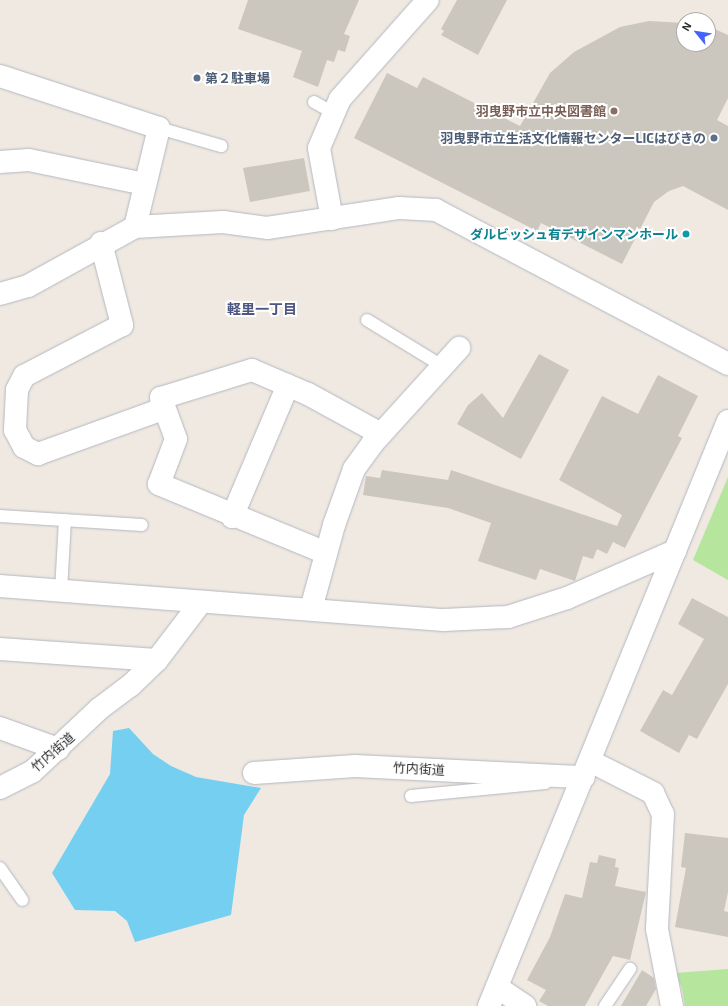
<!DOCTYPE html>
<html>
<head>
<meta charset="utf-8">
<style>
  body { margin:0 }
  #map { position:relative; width:728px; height:1006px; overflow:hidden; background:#efe9e1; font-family:"Exo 2","Noto Sans JP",sans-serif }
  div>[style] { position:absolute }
  .green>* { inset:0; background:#b6e59e }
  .water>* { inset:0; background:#75cff0 }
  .building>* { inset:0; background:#cbc7bf }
  .roads { filter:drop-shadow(0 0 1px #b4b7c1) drop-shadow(0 0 1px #b4b7c1) }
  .service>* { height:12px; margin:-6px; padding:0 6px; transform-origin:6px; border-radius:6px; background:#fff }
  .minor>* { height:22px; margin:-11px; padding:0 11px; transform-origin:11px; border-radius:11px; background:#fff }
  .tertiary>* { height:22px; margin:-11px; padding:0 11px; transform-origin:11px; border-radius:11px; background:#fff }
  .dots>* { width:11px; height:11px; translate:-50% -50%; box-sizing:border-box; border:2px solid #fff; border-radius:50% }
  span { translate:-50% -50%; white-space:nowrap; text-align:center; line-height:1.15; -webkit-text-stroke:4px #fff; paint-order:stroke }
  .service-label { font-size:13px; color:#4e5e75; font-weight:700 }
  .left { translate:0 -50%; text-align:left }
  .right { translate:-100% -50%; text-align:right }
  .education-label { font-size:13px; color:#785e54; font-weight:700 }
  .culture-label { font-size:13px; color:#0d838f; font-weight:700 }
  .street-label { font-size:13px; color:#2e2e2e }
  .neighbourhood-label { font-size:14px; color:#4d5680; font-weight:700 }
  .north { position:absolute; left:676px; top:12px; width:40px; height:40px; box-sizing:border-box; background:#fff; border:1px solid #ababab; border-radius:50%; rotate:300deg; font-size:11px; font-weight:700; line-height:16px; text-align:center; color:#2e2e2e }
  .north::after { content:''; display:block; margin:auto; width:14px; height:18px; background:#4264fb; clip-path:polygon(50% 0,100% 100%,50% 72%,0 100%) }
</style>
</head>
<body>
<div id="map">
  <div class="green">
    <div style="clip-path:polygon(728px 477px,728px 580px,693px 560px)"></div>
    <div style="clip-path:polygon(728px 969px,728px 1006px,685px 1006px,682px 988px,675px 973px)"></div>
  </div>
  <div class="water">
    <div style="clip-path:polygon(129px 728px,153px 754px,171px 766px,196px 777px,261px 788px,244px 815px,231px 915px,135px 942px,127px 921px,115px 911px,75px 910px,52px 873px,110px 774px,113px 731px)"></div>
  </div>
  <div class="building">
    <div style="clip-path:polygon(248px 0,359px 0,344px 34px,350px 36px,345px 52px,338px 50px,334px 62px,327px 60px,318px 87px,293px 77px,302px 51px,238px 29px)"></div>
    <div style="clip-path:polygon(457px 0,507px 0,478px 55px,441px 35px,444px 31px,441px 29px)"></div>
    <div style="clip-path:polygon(649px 21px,684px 23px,684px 44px,708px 44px,708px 26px,728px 35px,728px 98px,717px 120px,728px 126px,728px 210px,683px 186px,669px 191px,654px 202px,622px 264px,541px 223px,537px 231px,354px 138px,387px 73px,417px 88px,423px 77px,520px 126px,550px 73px,574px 52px,620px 27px)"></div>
    <div style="clip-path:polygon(304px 158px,310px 191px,250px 202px,243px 168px)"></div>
    <div style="clip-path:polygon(539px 354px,569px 370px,521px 459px,457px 424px,468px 405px,482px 393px,503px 418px)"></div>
    <div style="clip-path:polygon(658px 375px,698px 396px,678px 436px,682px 438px,625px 548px,613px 542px,607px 554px,597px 549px,593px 559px,583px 556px,575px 581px,540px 569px,536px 580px,478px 561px,491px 523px,448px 508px,363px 495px,366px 476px,380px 478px,382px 470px,448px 480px,451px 470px,617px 526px,622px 515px,559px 480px,602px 396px,638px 414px)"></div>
    <div style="clip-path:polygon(692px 598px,728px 617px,728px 684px,697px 739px,689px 735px,679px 753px,640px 731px,663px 690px,672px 695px,704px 639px,678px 624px)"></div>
    <div style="clip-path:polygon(685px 833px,728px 838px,728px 892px,724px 911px,728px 912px,728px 937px,675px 927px,686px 868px,681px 867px)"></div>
    <div style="clip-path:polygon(599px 855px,616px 859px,615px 867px,619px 868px,615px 886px,646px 892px,630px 960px,613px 956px,585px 1006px,548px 1006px,539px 1001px,546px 990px,527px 980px,550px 937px,565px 894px,582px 898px,590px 862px,597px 863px)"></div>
    <div style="clip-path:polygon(642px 970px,654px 978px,656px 989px,646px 1006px,621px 1006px)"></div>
  </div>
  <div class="roads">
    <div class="service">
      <div style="left:314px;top:102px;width:23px;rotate:29deg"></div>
      <div style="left:159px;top:128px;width:65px;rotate:16.2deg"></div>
      <div style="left:367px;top:320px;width:90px;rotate:31.4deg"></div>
      <div style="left:0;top:516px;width:142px;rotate:3.6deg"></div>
      <div style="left:61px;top:591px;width:71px;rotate:-86.8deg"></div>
      <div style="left:411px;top:796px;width:135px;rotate:-5.5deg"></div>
      <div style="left:0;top:868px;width:39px;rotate:55deg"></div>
      <div style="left:605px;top:1006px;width:45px;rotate:-56deg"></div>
    </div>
    <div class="minor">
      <div style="left:0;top:76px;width:167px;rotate:18.1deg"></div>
      <div style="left:159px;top:128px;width:102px;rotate:103.6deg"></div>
      <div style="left:0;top:162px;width:29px;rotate:-4deg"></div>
      <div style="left:29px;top:160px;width:118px;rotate:11.7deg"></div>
      <div style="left:332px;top:219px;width:72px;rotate:-100.4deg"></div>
      <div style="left:319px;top:148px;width:53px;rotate:-66.8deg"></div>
      <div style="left:340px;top:99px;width:132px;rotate:-48.4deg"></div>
      <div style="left:101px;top:243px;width:85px;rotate:75.6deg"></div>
      <div style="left:122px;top:325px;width:110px;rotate:152.5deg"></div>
      <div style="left:24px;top:376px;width:16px;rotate:117deg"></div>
      <div style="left:17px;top:390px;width:40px;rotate:92.9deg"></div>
      <div style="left:15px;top:430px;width:19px;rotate:62deg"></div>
      <div style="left:24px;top:447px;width:16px;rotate:27deg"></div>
      <div style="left:38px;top:454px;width:133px;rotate:-19.8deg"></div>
      <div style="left:0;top:294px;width:29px;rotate:-16deg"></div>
      <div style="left:28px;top:286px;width:122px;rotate:-28.9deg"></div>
      <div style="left:135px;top:227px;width:88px;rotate:-3.3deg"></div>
      <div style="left:223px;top:222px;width:44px;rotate:7.8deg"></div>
      <div style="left:267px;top:228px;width:134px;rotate:-8.6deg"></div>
      <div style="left:399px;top:208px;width:37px;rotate:3deg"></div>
      <div style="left:436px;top:210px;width:330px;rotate:27.8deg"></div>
      <div style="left:232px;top:517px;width:143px;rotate:-67deg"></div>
      <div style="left:326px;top:553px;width:181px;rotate:-157.6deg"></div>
      <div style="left:159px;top:484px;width:48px;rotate:-69.3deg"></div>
      <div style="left:176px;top:439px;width:44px;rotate:-110.1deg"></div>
      <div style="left:161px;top:398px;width:95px;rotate:-17.1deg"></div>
      <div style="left:252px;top:370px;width:61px;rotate:23.2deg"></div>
      <div style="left:308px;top:394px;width:83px;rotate:28.7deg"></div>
      <div style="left:311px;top:609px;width:87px;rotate:-74.7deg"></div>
      <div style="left:334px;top:525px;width:59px;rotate:-70.3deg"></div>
      <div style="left:354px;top:469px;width:31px;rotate:-54deg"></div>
      <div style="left:372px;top:444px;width:130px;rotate:-47.8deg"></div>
      <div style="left:0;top:649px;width:157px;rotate:4deg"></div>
      <div style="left:0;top:728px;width:62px;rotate:19.9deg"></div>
      <div style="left:590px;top:761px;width:71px;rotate:26.9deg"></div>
      <div style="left:653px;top:793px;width:23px;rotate:65deg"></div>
      <div style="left:663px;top:814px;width:115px;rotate:93deg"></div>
      <div style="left:657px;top:929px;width:78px;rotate:79deg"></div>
      <div style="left:254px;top:773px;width:101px;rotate:-4deg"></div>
      <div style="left:355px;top:766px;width:229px;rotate:2.8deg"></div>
      <div style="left:0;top:788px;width:36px;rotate:-27deg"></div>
      <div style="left:32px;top:772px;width:92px;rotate:-43.2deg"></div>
      <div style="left:99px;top:709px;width:39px;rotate:-37deg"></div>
      <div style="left:130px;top:686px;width:37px;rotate:-44deg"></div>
      <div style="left:157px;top:660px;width:73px;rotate:-52.8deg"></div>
      <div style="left:497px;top:987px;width:34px;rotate:34deg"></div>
    </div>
    <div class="tertiary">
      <div style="left:0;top:586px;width:445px;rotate:4.4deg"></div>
      <div style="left:444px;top:620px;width:64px;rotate:-2.7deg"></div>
      <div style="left:508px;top:617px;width:62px;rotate:-17.9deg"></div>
      <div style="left:567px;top:598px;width:118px;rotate:-23.5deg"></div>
      <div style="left:489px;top:1006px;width:632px;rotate:-67.78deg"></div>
    </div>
  </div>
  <div class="dots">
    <div style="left:197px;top:78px;background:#5c6f8a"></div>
    <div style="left:614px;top:111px;background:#8d6e63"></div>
    <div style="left:714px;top:138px;background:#5c6f8a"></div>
    <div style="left:686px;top:234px;background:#0f9aa8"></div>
  </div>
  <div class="service-label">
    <span class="left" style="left:205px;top:78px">第２駐車場</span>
    <span class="right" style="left:706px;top:138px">羽曳野市立生活文化情報センターLICはびきの</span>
  </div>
  <div class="education-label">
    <span class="right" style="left:606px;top:111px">羽曳野市立中央図書館</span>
  </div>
  <div class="culture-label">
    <span class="right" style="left:678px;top:234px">ダルビッシュ有デザインマンホール</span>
  </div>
  <div class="street-label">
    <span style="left:53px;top:752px;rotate:-41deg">竹内街道</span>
    <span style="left:419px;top:769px;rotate:3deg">竹内街道</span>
  </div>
  <div class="neighbourhood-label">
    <span style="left:262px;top:309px">軽里一丁目</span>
  </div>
  <div class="north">N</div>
</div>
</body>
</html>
